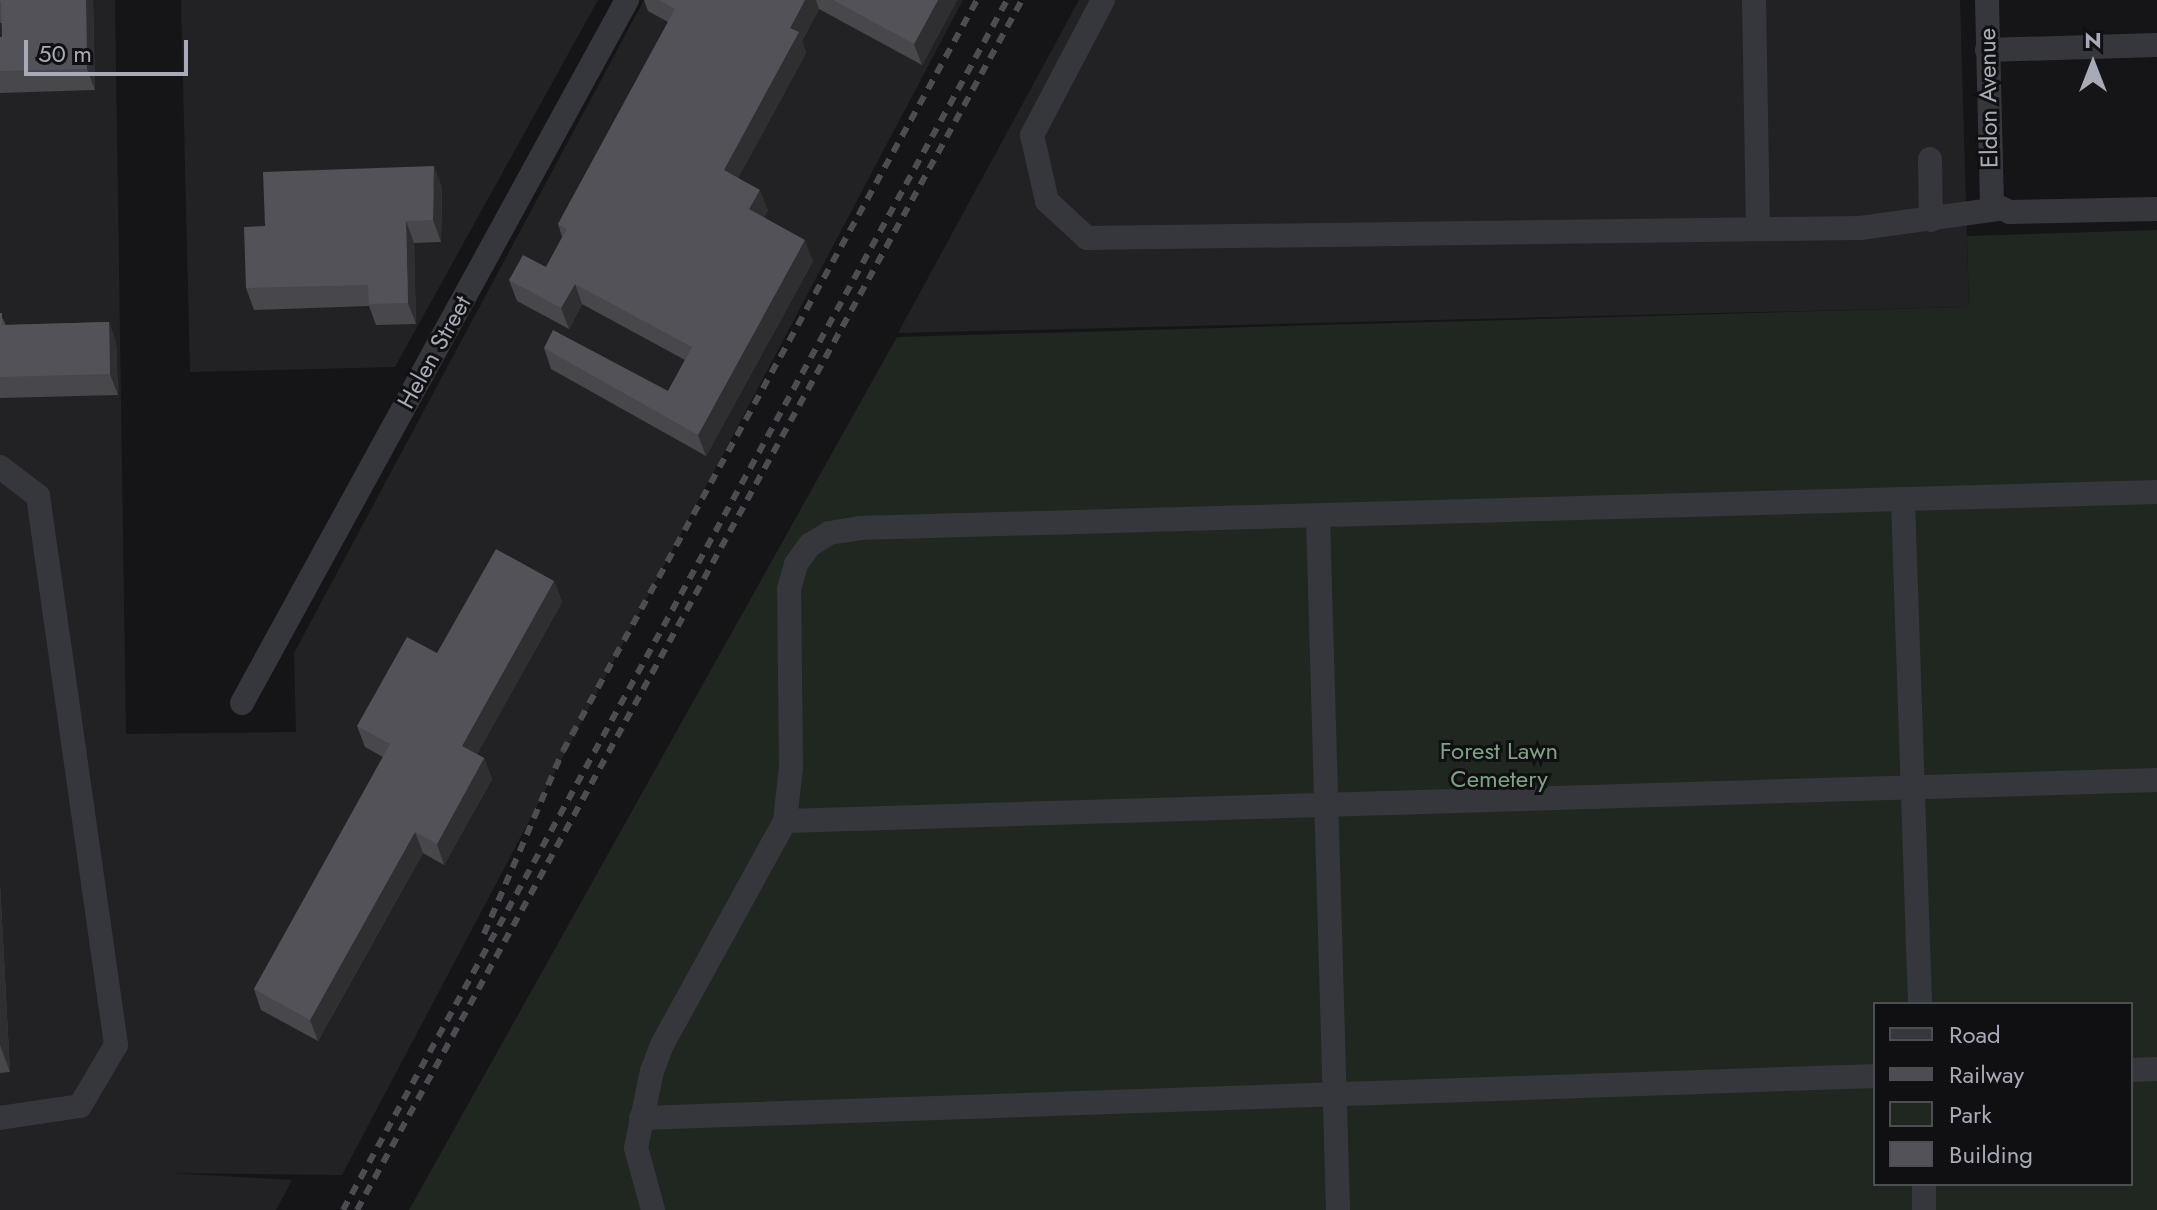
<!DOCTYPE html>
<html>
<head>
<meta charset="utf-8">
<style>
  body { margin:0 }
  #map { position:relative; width:2157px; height:1210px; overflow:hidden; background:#151517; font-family:Jost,sans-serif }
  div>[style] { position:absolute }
  .built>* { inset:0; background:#222124 }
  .green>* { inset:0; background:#202721 }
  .minor>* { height:24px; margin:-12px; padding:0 12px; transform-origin:12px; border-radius:12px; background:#36373c }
  .rail>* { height:6px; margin-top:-3px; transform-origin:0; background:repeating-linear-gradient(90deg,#4c4d53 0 10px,transparent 0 18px) }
  .wall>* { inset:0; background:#47474c }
  .shaded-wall>* { inset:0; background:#2f2f32 }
  .building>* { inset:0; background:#525258 }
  span { translate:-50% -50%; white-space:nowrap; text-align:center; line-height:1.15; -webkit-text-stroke:6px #101012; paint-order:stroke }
  .street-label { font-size:24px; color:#a8abb7 }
  .park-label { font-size:24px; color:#7fa184 }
  .legend { position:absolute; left:1873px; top:1002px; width:260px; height:184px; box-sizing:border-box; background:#101012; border:2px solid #4d4e54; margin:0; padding:10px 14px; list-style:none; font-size:24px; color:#a8abb7 }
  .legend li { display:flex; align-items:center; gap:16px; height:40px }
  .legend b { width:40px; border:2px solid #4d4e54 }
  .north { position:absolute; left:2053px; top:24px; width:80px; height:80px; -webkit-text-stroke:6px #101012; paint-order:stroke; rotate:0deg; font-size:22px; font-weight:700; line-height:32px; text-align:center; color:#a8abb7 }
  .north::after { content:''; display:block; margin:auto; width:28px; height:36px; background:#a8abb7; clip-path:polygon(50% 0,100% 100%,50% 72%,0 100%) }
  .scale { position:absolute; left:24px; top:40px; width:164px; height:36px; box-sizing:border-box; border:4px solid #a8abb7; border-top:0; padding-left:10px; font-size:24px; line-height:28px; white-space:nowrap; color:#a8abb7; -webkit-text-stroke:6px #101012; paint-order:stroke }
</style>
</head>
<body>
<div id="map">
  <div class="built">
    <div style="clip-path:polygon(0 0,115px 0,126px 734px,296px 732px,294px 653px,644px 0,963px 0,342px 1175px,170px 1173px,292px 1180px,276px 1210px,0 1210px)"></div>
    <div style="clip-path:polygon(181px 0,598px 0,395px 367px,190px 372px)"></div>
    <div style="clip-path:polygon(1079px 0,1960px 0,1969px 307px,898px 333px)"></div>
  </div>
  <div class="green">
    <div style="clip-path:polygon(evenodd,2157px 230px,2157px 1210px,409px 1210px,897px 337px,1969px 307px,1967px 236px,2157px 230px,1875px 1004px,2131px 1004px,2131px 1184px,1875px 1184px,1875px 1004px)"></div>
  </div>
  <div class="minor">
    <div style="left:1103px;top:0;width:153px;rotate:117.7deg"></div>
    <div style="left:1032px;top:135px;width:68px;rotate:77.2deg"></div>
    <div style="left:1047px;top:201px;width:54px;rotate:42.8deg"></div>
    <div style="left:1087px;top:238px;width:773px;rotate:-0.74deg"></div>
    <div style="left:1860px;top:228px;width:139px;rotate:-7.8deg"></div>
    <div style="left:1754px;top:0;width:227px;rotate:89deg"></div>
    <div style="left:1987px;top:0;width:204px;rotate:88.6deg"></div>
    <div style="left:1992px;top:204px;width:20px;rotate:24deg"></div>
    <div style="left:2010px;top:212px;width:147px;rotate:-1.2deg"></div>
    <div style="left:1987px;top:50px;width:170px;rotate:-1.7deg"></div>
    <div style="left:1930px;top:159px;width:61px;rotate:89.1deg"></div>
    <div style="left:0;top:467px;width:48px;rotate:37.3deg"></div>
    <div style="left:38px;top:496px;width:555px;rotate:81.91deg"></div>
    <div style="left:116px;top:1045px;width:71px;rotate:120.5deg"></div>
    <div style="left:80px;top:1106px;width:81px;rotate:171.5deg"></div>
    <div style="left:1903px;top:501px;width:503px;rotate:88.06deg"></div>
    <div style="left:1318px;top:519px;width:691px;rotate:88.34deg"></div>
    <div style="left:242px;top:703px;width:802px;rotate:-61.29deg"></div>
    <div style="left:785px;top:821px;width:54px;rotate:-83.7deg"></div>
    <div style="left:791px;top:767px;width:178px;rotate:-90.6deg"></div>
    <div style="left:789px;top:589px;width:26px;rotate:-74deg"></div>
    <div style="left:796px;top:564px;width:24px;rotate:-54deg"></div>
    <div style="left:810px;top:545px;width:22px;rotate:-32deg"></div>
    <div style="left:829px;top:533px;width:30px;rotate:-9deg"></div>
    <div style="left:859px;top:528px;width:1298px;rotate:-1.59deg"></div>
    <div style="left:2131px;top:1070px;width:26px;rotate:-2deg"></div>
    <div style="left:641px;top:1118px;width:1235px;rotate:-1.95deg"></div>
    <div style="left:1924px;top:1184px;width:26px;rotate:90deg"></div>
    <div style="left:653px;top:1210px;width:64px;rotate:-105.3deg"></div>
    <div style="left:636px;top:1148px;width:79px;rotate:-78.3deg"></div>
    <div style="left:652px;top:1071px;width:30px;rotate:-69deg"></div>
    <div style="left:663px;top:1043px;width:253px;rotate:-61.2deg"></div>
    <div style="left:785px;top:821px;width:1373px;rotate:-1.71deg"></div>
  </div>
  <div class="rail">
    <div style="left:484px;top:934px;width:199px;rotate:-66.7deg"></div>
    <div style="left:563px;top:751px;width:858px;rotate:-61.13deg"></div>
    <div style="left:343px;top:1210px;width:1380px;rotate:-61.24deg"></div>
    <div style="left:357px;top:1210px;width:1381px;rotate:-61.21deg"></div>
  </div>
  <div class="wall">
    <div style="clip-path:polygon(0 0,93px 0,95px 90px,0 93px,0 37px,2px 37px,2px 23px,0 23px)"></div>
    <div style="clip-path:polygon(644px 0,957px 0,922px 65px,819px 9px,802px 41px,806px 53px,738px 178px,768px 210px,764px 217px,813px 261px,706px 456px,551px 369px,544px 348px,668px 391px,685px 360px,582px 304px,569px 329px,517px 301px,509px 280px,546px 267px,562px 237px,558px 224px,668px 22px,648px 11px)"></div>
    <div style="clip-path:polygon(442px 187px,441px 242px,414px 243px,416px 324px,376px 325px,369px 306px,254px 310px,246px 288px,265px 226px)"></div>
    <div style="clip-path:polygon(0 313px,6px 325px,109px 322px,116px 343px,118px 395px,0 398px)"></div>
    <div style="clip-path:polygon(554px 581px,562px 602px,477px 754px,484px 758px,492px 779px,444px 865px,423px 853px,318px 1041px,261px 1010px,254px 989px,383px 757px,365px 747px,357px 726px,437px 653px)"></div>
    <div style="clip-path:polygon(0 884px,10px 1072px,0 1073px)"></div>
  </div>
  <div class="shaded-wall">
    <div style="clip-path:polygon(86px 0,93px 0,95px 90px,87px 69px)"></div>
    <div style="clip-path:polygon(805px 0,816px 0,819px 9px,802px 41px,806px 53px,731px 191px,724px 170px,790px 28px)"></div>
    <div style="clip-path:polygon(938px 0,957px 0,922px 65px,914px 44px)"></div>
    <div style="clip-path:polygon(434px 166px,442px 187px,441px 242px,433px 220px)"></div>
    <div style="clip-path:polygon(760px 190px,768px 210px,757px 230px,749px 209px)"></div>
    <div style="clip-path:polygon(406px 221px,414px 243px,416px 324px,408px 303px)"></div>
    <div style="clip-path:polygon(805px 240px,813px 261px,706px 456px,698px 435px)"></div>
    <div style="clip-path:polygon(575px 284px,582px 304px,569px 329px,561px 308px)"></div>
    <div style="clip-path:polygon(109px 322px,116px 343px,118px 395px,110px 374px)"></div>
    <div style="clip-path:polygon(554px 581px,562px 602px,470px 767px,462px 746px)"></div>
    <div style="clip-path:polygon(484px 758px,492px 779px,444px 865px,437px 844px)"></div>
    <div style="clip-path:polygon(415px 832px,423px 853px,318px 1041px,310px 1020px)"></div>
    <div style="clip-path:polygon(0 884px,10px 1072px,0 1045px)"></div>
  </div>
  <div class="building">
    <div style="clip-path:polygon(0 0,86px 0,87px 69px,0 71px,0 37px,2px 37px,1px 2px,0 2px)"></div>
    <div style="clip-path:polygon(659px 0,805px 0,790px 28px,799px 32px,724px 170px,760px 190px,749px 209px,805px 240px,698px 435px,544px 348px,553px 330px,668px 391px,692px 347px,575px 284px,561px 308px,509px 280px,523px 255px,546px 267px,567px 229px,558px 224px,675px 9px)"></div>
    <div style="clip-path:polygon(833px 0,938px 0,914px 44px)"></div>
    <div style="clip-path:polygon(434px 166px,433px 220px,406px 221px,408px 303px,369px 304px,368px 285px,246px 288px,244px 227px,265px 226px,263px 172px)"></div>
    <div style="clip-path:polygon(0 313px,2px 313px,2px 325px,109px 322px,110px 374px,0 377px)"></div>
    <div style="clip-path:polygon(496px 549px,554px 581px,462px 746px,484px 758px,437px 844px,415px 832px,310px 1020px,254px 989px,390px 744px,357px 726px,407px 637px,437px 653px)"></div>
  </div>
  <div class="street-label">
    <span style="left:1988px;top:98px;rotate:-91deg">Eldon Avenue</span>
    <span style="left:434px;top:352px;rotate:-61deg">Helen Street</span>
  </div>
  <div class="park-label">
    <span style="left:1499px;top:765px">Forest Lawn<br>Cemetery</span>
  </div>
  <ul class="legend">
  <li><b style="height:10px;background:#36373c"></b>Road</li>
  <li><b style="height:10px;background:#4c4d53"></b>Railway</li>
  <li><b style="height:22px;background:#202721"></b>Park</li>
  <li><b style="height:22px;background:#525258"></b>Building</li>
  </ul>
  <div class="north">N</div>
  <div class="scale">50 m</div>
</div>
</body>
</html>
